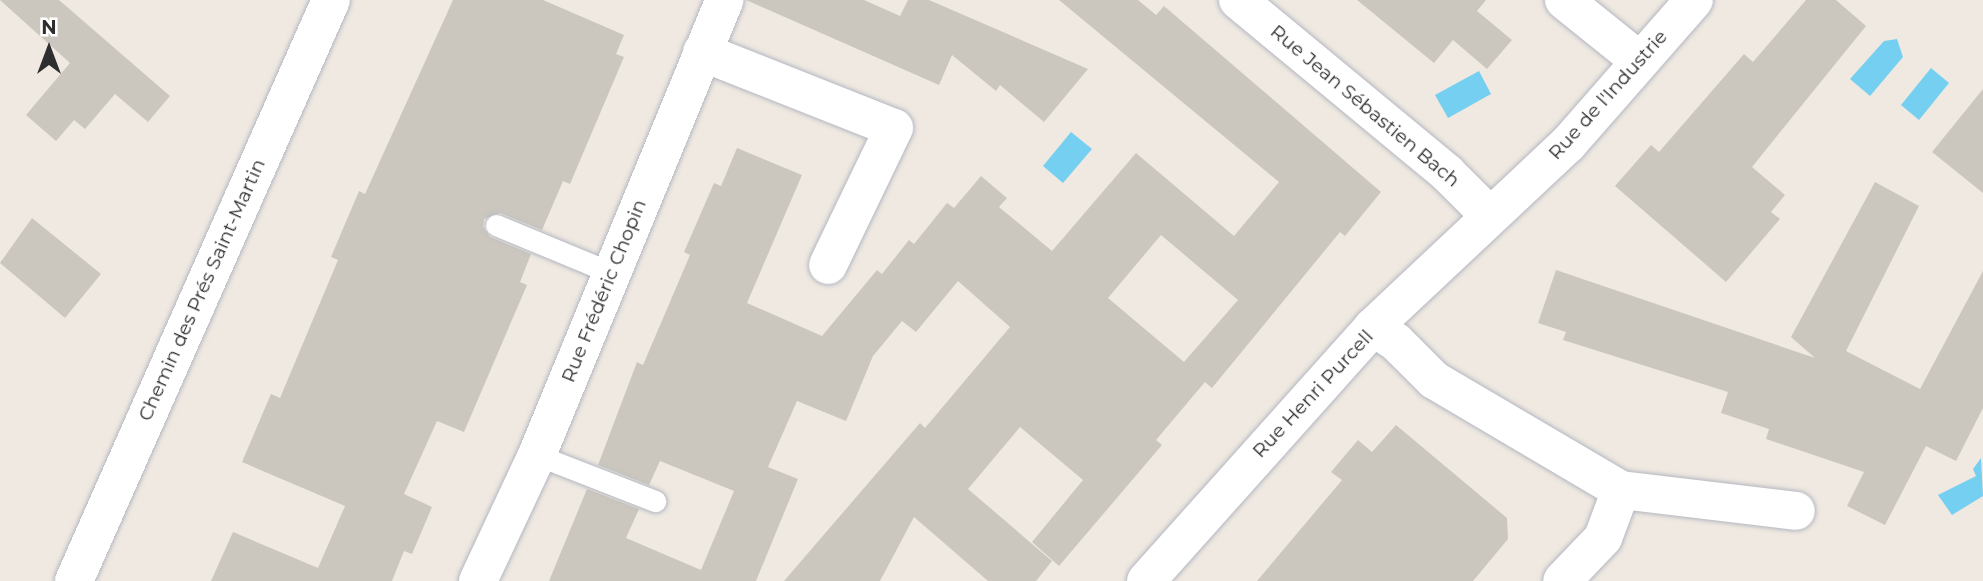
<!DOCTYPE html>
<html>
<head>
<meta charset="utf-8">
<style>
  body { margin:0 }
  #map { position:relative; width:1983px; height:581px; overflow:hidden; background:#efe9e1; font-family:Montserrat,sans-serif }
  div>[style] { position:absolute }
  .water>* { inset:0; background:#75cff0 }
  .building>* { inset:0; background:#cbc7bf }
  .roads { filter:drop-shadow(0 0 2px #b4b7c1) drop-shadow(0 0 2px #b4b7c1) }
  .service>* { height:21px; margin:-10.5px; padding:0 10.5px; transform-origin:10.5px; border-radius:10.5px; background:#fff }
  .minor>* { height:38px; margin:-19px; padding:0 19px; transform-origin:19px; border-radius:19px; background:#fff }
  span { translate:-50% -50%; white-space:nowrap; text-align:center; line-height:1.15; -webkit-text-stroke:5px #fff; paint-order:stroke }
  .street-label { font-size:19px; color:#2e2e2e }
  .north { position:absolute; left:14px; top:14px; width:70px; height:70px; -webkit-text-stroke:5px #fff; paint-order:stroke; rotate:0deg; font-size:19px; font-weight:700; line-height:28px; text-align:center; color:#2e2e2e }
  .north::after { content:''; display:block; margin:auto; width:24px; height:32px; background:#2e2e2e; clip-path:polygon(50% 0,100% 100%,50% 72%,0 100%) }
</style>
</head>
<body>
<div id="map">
  <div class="water">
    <div style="clip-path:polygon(1897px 39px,1903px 57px,1870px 96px,1850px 79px,1884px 41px)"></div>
    <div style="clip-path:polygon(1931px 68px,1949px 83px,1919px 120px,1901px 105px)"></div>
    <div style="clip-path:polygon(1479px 71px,1491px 94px,1448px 118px,1435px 95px)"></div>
    <div style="clip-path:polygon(1071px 132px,1092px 149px,1063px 183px,1043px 166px)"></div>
    <div style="clip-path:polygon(1981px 458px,1983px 496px,1952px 515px,1938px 495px,1976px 476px,1973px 469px)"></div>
  </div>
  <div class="building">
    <div style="clip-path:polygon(0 0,59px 0,170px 96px,148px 122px,115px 94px,85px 129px,74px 120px,56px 141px,26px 115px,70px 63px)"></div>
    <div style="clip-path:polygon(453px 0,543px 0,624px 35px,616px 54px,624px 57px,570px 184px,563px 181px,542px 230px,500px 213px,484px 219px,483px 227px,490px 237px,531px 254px,520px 282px,527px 285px,464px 432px,437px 421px,404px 494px,432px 507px,412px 554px,404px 551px,392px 581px,211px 581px,233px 532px,318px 568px,345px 506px,242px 462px,271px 394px,280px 398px,338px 260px,331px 257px,359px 191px,365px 194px)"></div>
    <div style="clip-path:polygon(746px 0,864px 0,900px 16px,908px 0,929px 0,1088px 69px,1044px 122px,1000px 85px,996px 91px,952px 55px,939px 85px)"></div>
    <div style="clip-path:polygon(evenodd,1059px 0,1138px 0,1156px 15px,1164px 6px,1381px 192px,1345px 236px,1340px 232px,1212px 388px,1205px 382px,1156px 440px,1162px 445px,1059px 566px,1032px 542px,1083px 480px,1020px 427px,968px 489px,1052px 561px,1036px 581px,988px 581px,914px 517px,880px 581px,784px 581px,920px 423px,925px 428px,1010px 327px,958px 281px,916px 332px,902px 321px,873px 356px,846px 421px,797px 401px,768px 467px,798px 479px,756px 581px,549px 581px,587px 489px,639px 509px,626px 538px,701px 570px,734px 491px,660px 461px,649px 485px,598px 465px,637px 362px,643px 365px,690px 255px,684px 252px,714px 183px,721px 186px,737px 148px,802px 175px,747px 303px,822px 336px,877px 270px,882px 274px,909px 240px,914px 244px,947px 203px,954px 208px,981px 176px,1007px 198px,999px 207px,1052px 251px,1136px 153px,1234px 236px,1279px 182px,1059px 0,1161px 235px,1238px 300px,1184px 362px,1108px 298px,1161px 235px)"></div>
    <div style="clip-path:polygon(1357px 0,1486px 0,1477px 11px,1512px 40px,1487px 69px,1453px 40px,1434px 63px)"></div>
    <div style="clip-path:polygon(1806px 0,1836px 0,1866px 26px,1752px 167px,1785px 195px,1771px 212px,1780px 219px,1726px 282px,1615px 186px,1651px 145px,1659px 152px,1744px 54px,1753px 62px)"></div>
    <div style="clip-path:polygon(1983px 89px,1983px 193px,1932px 152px)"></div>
    <div style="clip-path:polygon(1875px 182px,1919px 206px,1846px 351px,1920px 389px,1983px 271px,1983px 408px,1956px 461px,1926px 446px,1885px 525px,1847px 506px,1864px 472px,1766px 439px,1769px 429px,1721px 413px,1728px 392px,1563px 340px,1566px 332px,1538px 323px,1556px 270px,1815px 358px,1791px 337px)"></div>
    <div style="clip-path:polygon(32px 218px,101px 274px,65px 318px,0 263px)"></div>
    <div style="clip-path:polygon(1396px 425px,1507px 518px,1508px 539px,1473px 581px,1257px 581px,1342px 480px,1331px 472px,1358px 440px,1372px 452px)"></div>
  </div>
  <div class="roads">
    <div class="service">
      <div style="left:496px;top:225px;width:126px;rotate:22.5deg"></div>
      <div style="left:537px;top:455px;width:127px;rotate:21.3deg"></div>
    </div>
    <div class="minor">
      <div style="left:1238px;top:0;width:271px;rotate:39.6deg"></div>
      <div style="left:1447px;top:173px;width:59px;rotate:45deg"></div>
      <div style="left:1564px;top:0;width:97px;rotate:38.8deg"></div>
      <div style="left:702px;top:52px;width:206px;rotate:21.6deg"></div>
      <div style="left:894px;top:128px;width:152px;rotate:115.7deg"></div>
      <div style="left:1373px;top:327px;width:27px;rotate:33deg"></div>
      <div style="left:1396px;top:342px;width:54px;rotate:45deg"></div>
      <div style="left:1434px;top:380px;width:217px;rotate:30.5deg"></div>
      <div style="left:1621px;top:490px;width:51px;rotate:110.6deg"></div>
      <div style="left:1603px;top:538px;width:59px;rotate:133.6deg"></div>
      <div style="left:1621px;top:490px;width:176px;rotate:6.8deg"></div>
      <div style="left:74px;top:581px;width:635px;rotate:-66.14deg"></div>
      <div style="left:478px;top:581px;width:139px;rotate:-64.9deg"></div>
      <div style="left:537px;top:455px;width:492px;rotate:-67.6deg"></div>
      <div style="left:1146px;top:581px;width:341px;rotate:-48.2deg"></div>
      <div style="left:1373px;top:327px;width:267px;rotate:-43.2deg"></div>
      <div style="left:1568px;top:144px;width:191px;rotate:-48.8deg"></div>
    </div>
  </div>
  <div class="street-label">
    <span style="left:1608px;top:95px;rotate:-48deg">Rue de l'Industrie</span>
    <span style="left:1365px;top:106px;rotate:40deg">Rue Jean Sébastien Bach</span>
    <span style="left:202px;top:290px;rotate:-66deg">Chemin des Prés Saint-Martin</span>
    <span style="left:604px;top:291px;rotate:-68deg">Rue Frédéric Chopin</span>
    <span style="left:1313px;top:394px;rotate:-47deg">Rue Henri Purcell</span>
  </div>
  <div class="north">N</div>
</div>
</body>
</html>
